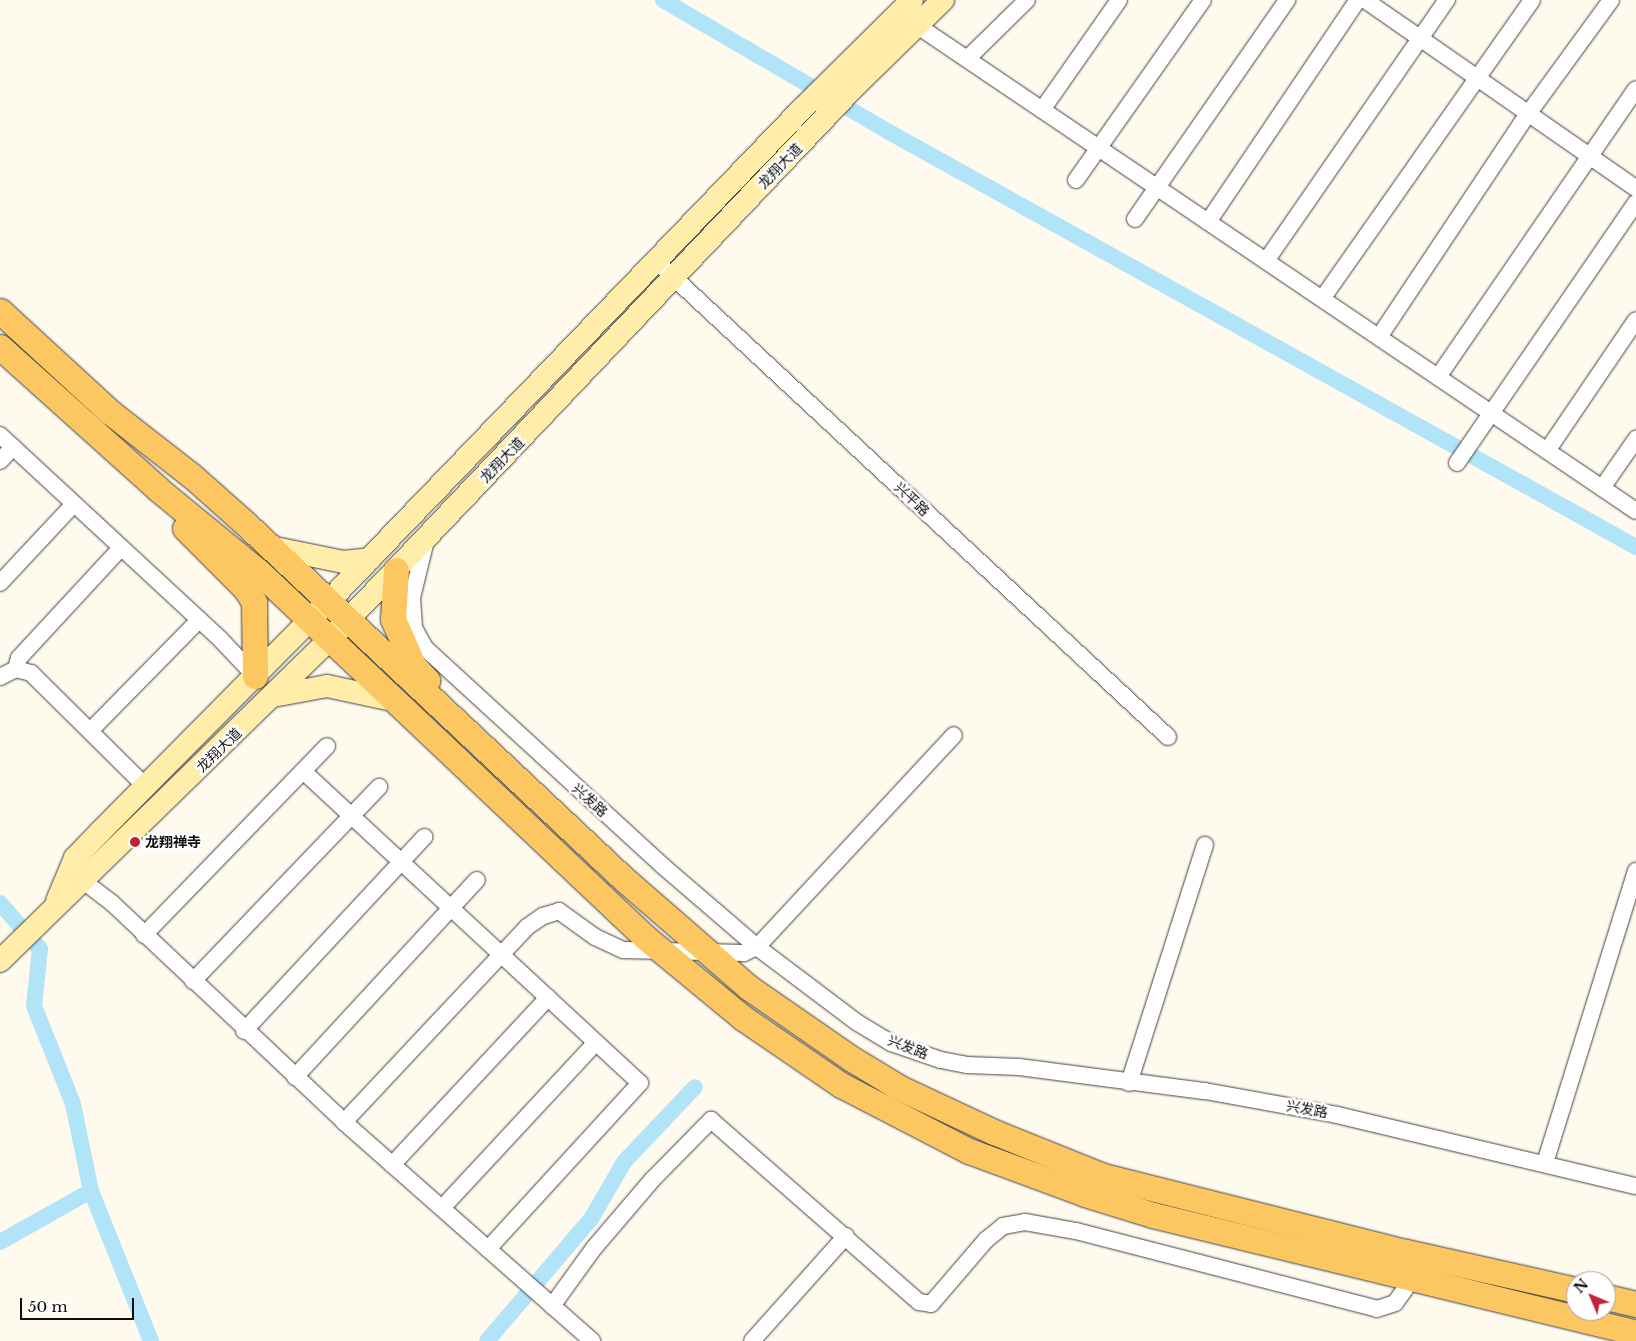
<!DOCTYPE html>
<html>
<head>
<meta charset="utf-8">
<style>
  body { margin:0 }
  #map { position:relative; width:1636px; height:1341px; overflow:hidden; background:#fffaee; font-family:"Libre Baskerville","Noto Sans SC",serif }
  div>[style] { position:absolute }
  .canal>* { height:16px; margin:-8px; padding:0 8px; transform-origin:8px; border-radius:8px; background:#b1e4f8 }
  .roads { filter:drop-shadow(0 0 1px #404040) drop-shadow(0 0 1px #404040) }
  .minor>* { height:16px; margin:-8px; padding:0 8px; transform-origin:8px; border-radius:8px; background:#fff }
  .secondary>* { height:22px; margin:-11px; padding:0 11px; transform-origin:11px; border-radius:11px; background:#ffeda9 }
  .primary>* { height:25px; margin:-12.5px; padding:0 12.5px; transform-origin:12.5px; border-radius:12.5px; background:#fcc760 }
  .dots>* { width:14px; height:14px; translate:-50% -50%; box-sizing:border-box; border:2px solid #fff; border-radius:50% }
  span { translate:-50% -50%; white-space:nowrap; text-align:center; line-height:1.15; -webkit-text-stroke:5px #fff; paint-order:stroke }
  .street-label { font-size:14px; color:#0d0d0d }
  .poi-label { font-size:14px; color:#0d0d0d; font-weight:700 }
  .left { translate:0 -50%; text-align:left }
  .north { position:absolute; left:1566px; top:1271px; width:50px; height:50px; box-sizing:border-box; background:#fff; border:1px solid #9e9e9e; border-radius:50%; rotate:315deg; font-size:14px; font-weight:700; line-height:20px; text-align:center; color:#0d0d0d }
  .north::after { content:''; display:block; margin:auto; width:18px; height:22px; background:#c22138; clip-path:polygon(50% 0,100% 100%,50% 72%,0 100%) }
  .scale { position:absolute; left:20px; top:1298px; width:114px; height:22px; box-sizing:border-box; border:2px solid #0d0d0d; border-top:0; padding-left:6px; font-size:15px; line-height:18px; white-space:nowrap; color:#0d0d0d; -webkit-text-stroke:4px #fff; paint-order:stroke }
</style>
</head>
<body>
<div id="map">
  <div class="canal">
    <div style="left:663px;top:0;width:262px;rotate:30.3deg"></div>
    <div style="left:889px;top:132px;width:855px;rotate:29.05deg"></div>
    <div style="left:0;top:903px;width:61px;rotate:49deg"></div>
    <div style="left:40px;top:949px;width:57px;rotate:96deg"></div>
    <div style="left:34px;top:1006px;width:105px;rotate:68.3deg"></div>
    <div style="left:73px;top:1104px;width:89px;rotate:78.3deg"></div>
    <div style="left:91px;top:1191px;width:162px;rotate:68.2deg"></div>
    <div style="left:0;top:1242px;width:104px;rotate:-29.3deg"></div>
    <div style="left:487px;top:1341px;width:160px;rotate:-49.6deg"></div>
    <div style="left:591px;top:1219px;width:66px;rotate:-59.9deg"></div>
    <div style="left:624px;top:1162px;width:103px;rotate:-46.6deg"></div>
  </div>
  <div class="roads">
    <div class="minor">
      <div style="left:1365px;top:0;width:330px;rotate:34.8deg"></div>
      <div style="left:909px;top:20px;width:877px;rotate:34.03deg"></div>
      <div style="left:967px;top:59px;width:84px;rotate:-44.5deg"></div>
      <div style="left:1042px;top:110px;width:134px;rotate:-55deg"></div>
      <div style="left:1076px;top:180px;width:220px;rotate:-54.8deg"></div>
      <div style="left:1135px;top:219px;width:267px;rotate:-55.2deg"></div>
      <div style="left:1208px;top:222px;width:268px;rotate:-56deg"></div>
      <div style="left:656px;top:261px;width:699px;rotate:42.91deg"></div>
      <div style="left:1266px;top:261px;width:318px;rotate:-55.3deg"></div>
      <div style="left:1322px;top:299px;width:365px;rotate:-54.9deg"></div>
      <div style="left:1379px;top:337px;width:268px;rotate:-56.3deg"></div>
      <div style="left:1528px;top:114px;width:141px;rotate:-53.9deg"></div>
      <div style="left:1438px;top:377px;width:349px;rotate:-55.5deg"></div>
      <div style="left:0;top:435px;width:301px;rotate:42.8deg"></div>
      <div style="left:221px;top:640px;width:50px;rotate:46.6deg"></div>
      <div style="left:1547px;top:451px;width:158px;rotate:-55.8deg"></div>
      <div style="left:0;top:461px;width:19px;rotate:-47deg"></div>
      <div style="left:1457px;top:463px;width:316px;rotate:-55.5deg"></div>
      <div style="left:1602px;top:488px;width:60px;rotate:-55.2deg"></div>
      <div style="left:426px;top:540px;width:60px;rotate:103.6deg"></div>
      <div style="left:412px;top:598px;width:30px;rotate:86deg"></div>
      <div style="left:414px;top:628px;width:23px;rotate:61deg"></div>
      <div style="left:425px;top:648px;width:324px;rotate:42.5deg"></div>
      <div style="left:664px;top:867px;width:123px;rotate:40.7deg"></div>
      <div style="left:757px;top:947px;width:126px;rotate:37deg"></div>
      <div style="left:858px;top:1023px;width:39px;rotate:31deg"></div>
      <div style="left:891px;top:1043px;width:53px;rotate:18.8deg"></div>
      <div style="left:941px;top:1060px;width:26px;rotate:11deg"></div>
      <div style="left:967px;top:1065px;width:52px;rotate:2.2deg"></div>
      <div style="left:1019px;top:1067px;width:188px;rotate:7.4deg"></div>
      <div style="left:1205px;top:1091px;width:134px;rotate:10.3deg"></div>
      <div style="left:1337px;top:1115px;width:307px;rotate:13.4deg"></div>
      <div style="left:0;top:583px;width:107px;rotate:-46.9deg"></div>
      <div style="left:16px;top:669px;width:11px;rotate:-75deg"></div>
      <div style="left:19px;top:658px;width:149px;rotate:-47.2deg"></div>
      <div style="left:0;top:677px;width:18px;rotate:-27deg"></div>
      <div style="left:16px;top:669px;width:16px;rotate:15deg"></div>
      <div style="left:31px;top:673px;width:162px;rotate:44.7deg"></div>
      <div style="left:90px;top:731px;width:156px;rotate:-45.5deg"></div>
      <div style="left:303px;top:771px;width:459px;rotate:42.8deg"></div>
      <div style="left:640px;top:1083px;width:225px;rotate:132.5deg"></div>
      <div style="left:74px;top:874px;width:48px;rotate:37.3deg"></div>
      <div style="left:112px;top:903px;width:319px;rotate:43.3deg"></div>
      <div style="left:344px;top:1122px;width:331px;rotate:41.4deg"></div>
      <div style="left:144px;top:935px;width:263px;rotate:-45.9deg"></div>
      <div style="left:193px;top:981px;width:269px;rotate:-46.2deg"></div>
      <div style="left:244px;top:1031px;width:265px;rotate:-47.1deg"></div>
      <div style="left:295px;top:1077px;width:268px;rotate:-47.3deg"></div>
      <div style="left:1129px;top:1083px;width:250px;rotate:-72.3deg"></div>
      <div style="left:344px;top:1122px;width:267px;rotate:-46.8deg"></div>
      <div style="left:527px;top:927px;width:19px;rotate:-35deg"></div>
      <div style="left:543px;top:916px;width:17px;rotate:-17deg"></div>
      <div style="left:559px;top:911px;width:44px;rotate:35.8deg"></div>
      <div style="left:595px;top:937px;width:31px;rotate:25deg"></div>
      <div style="left:623px;top:950px;width:121px;rotate:1.4deg"></div>
      <div style="left:744px;top:953px;width:14px;rotate:-25deg"></div>
      <div style="left:757px;top:947px;width:289px;rotate:-47.1deg"></div>
      <div style="left:1545px;top:1163px;width:306px;rotate:-72.7deg"></div>
      <div style="left:392px;top:1165px;width:229px;rotate:-47deg"></div>
      <div style="left:442px;top:1208px;width:226px;rotate:-47.1deg"></div>
      <div style="left:552px;top:1306px;width:72px;rotate:-54.1deg"></div>
      <div style="left:594px;top:1248px;width:91px;rotate:-49.5deg"></div>
      <div style="left:653px;top:1179px;width:83px;rotate:-45.5deg"></div>
      <div style="left:711px;top:1120px;width:276px;rotate:41.2deg"></div>
      <div style="left:919px;top:1302px;width:12px;rotate:9deg"></div>
      <div style="left:931px;top:1304px;width:84px;rotate:-49.3deg"></div>
      <div style="left:986px;top:1240px;width:22px;rotate:-39deg"></div>
      <div style="left:1003px;top:1226px;width:22px;rotate:-10deg"></div>
      <div style="left:1025px;top:1222px;width:52px;rotate:10deg"></div>
      <div style="left:1076px;top:1231px;width:311px;rotate:14.5deg"></div>
      <div style="left:1377px;top:1309px;width:19px;rotate:-18deg"></div>
      <div style="left:1395px;top:1303px;width:17px;rotate:-54deg"></div>
      <div style="left:1405px;top:1289px;width:19px;rotate:-81deg"></div>
      <div style="left:752px;top:1341px;width:141px;rotate:-48.2deg"></div>
    </div>
    <div class="secondary">
      <div style="left:270px;top:547px;width:75px;rotate:11.6deg"></div>
      <div style="left:343px;top:562px;width:27px;rotate:-6deg"></div>
      <div style="left:273px;top:696px;width:55px;rotate:-10.5deg"></div>
      <div style="left:327px;top:686px;width:67px;rotate:12deg"></div>
      <div style="left:57px;top:901px;width:47px;rotate:-67.3deg"></div>
      <div style="left:75px;top:858px;width:36px;rotate:-46deg"></div>
      <div style="left:100px;top:832px;width:324px;rotate:-45.3deg"></div>
      <div style="left:328px;top:602px;width:685px;rotate:-46.12deg"></div>
      <div style="left:803px;top:108px;width:153px;rotate:-44.7deg"></div>
      <div style="left:0;top:961px;width:460px;rotate:-44.3deg"></div>
      <div style="left:329px;top:640px;width:761px;rotate:-46.49deg"></div>
      <div style="left:853px;top:88px;width:126px;rotate:-44.4deg"></div>
    </div>
    <div class="primary">
      <div style="left:0;top:311px;width:149px;rotate:42.6deg"></div>
      <div style="left:110px;top:412px;width:104px;rotate:38deg"></div>
      <div style="left:192px;top:476px;width:72px;rotate:41.6deg"></div>
      <div style="left:246px;top:524px;width:520px;rotate:43.21deg"></div>
      <div style="left:625px;top:880px;width:163px;rotate:41deg"></div>
      <div style="left:748px;top:987px;width:126px;rotate:34.7deg"></div>
      <div style="left:852px;top:1059px;width:56px;rotate:31.1deg"></div>
      <div style="left:900px;top:1088px;width:104px;rotate:25.1deg"></div>
      <div style="left:994px;top:1132px;width:118px;rotate:22deg"></div>
      <div style="left:1103px;top:1176px;width:312px;rotate:14.1deg"></div>
      <div style="left:1406px;top:1252px;width:174px;rotate:12.6deg"></div>
      <div style="left:0;top:347px;width:212px;rotate:41.9deg"></div>
      <div style="left:158px;top:489px;width:129px;rotate:39.4deg"></div>
      <div style="left:258px;top:571px;width:534px;rotate:43.41deg"></div>
      <div style="left:646px;top:938px;width:126px;rotate:39.5deg"></div>
      <div style="left:743px;top:1018px;width:119px;rotate:34.4deg"></div>
      <div style="left:841px;top:1085px;width:144px;rotate:27.3deg"></div>
      <div style="left:969px;top:1151px;width:124px;rotate:20.3deg"></div>
      <div style="left:1085px;top:1194px;width:71px;rotate:17.2deg"></div>
      <div style="left:1153px;top:1215px;width:497px;rotate:13.7deg"></div>
      <div style="left:185px;top:528px;width:85px;rotate:45deg"></div>
      <div style="left:245px;top:588px;width:17px;rotate:57deg"></div>
      <div style="left:254px;top:602px;width:74px;rotate:89.2deg"></div>
      <div style="left:396px;top:570px;width:49px;rotate:93.5deg"></div>
      <div style="left:393px;top:619px;width:50px;rotate:66.5deg"></div>
      <div style="left:413px;top:665px;width:21px;rotate:47deg"></div>
      <div style="left:1606px;top:1297px;width:31px;rotate:13deg"></div>
    </div>
  </div>
  <div class="dots">
    <div style="left:135px;top:842px;background:#c22138"></div>
  </div>
  <div class="street-label">
    <span style="left:780px;top:166px;rotate:-46deg">龙翔大道</span>
    <span style="left:502px;top:460px;rotate:-46deg">龙翔大道</span>
    <span style="left:912px;top:499px;rotate:43deg">兴平路</span>
    <span style="left:219px;top:750px;rotate:-44deg">龙翔大道</span>
    <span style="left:590px;top:800px;rotate:42deg">兴发路</span>
    <span style="left:908px;top:1047px;rotate:21deg">兴发路</span>
    <span style="left:1307px;top:1109px;rotate:10deg">兴发路</span>
  </div>
  <div class="poi-label">
    <span class="left" style="left:145px;top:842px">龙翔禅寺</span>
  </div>
  <div class="north">N</div>
  <div class="scale">50 m</div>
</div>
</body>
</html>
